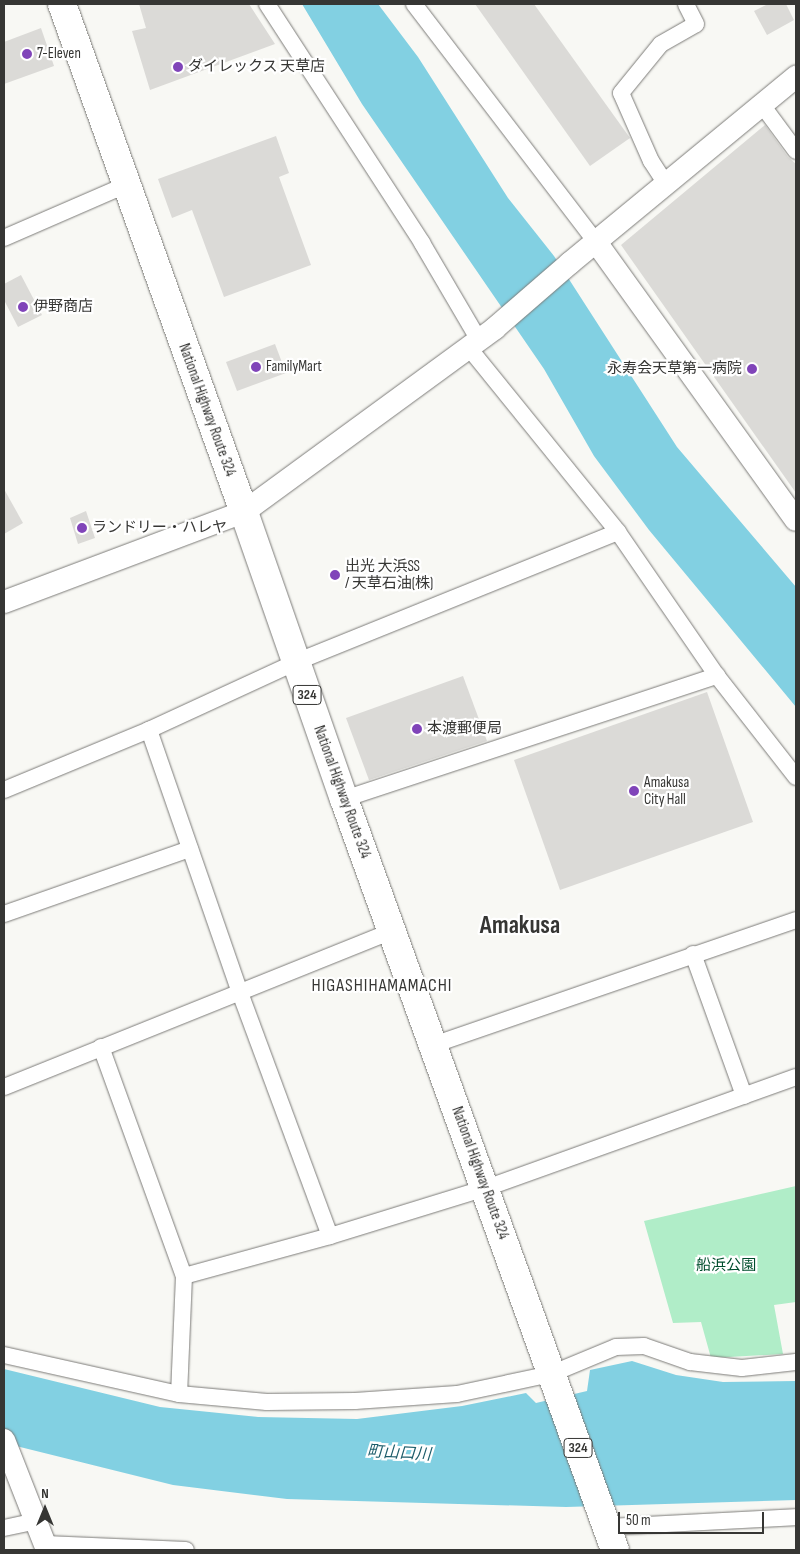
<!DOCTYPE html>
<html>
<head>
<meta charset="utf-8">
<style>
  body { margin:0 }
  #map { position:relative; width:800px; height:1554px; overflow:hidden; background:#f8f8f4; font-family:"Sofia Sans Condensed","Noto Sans JP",sans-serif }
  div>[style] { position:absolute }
  .green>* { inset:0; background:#b0edc8 }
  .water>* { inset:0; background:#82d0e2 }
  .building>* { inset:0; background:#dbdad7 }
  .roads { filter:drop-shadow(0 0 1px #7c7b78) drop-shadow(0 0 1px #7c7b78) }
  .street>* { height:16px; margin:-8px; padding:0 8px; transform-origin:8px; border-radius:8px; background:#fff }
  .secondary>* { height:22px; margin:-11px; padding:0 11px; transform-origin:11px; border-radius:11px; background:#fff }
  .highway>* { height:28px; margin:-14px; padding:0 14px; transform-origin:14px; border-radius:14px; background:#fff }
  .dots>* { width:14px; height:14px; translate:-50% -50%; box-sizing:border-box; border:2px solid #fff; border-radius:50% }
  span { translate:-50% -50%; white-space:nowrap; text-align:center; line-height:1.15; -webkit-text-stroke:4.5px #fff; paint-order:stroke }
  .shield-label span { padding:1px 4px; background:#fff; border:1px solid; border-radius:4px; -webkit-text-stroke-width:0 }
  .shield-label { font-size:14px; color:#363634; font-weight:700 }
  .poi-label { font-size:15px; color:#363634 }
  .left { translate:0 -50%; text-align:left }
  .right { translate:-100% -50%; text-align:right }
  .street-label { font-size:15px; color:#363634 }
  .park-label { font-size:15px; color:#004e2d }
  .water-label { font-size:16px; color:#1d5d6b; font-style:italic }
  .quarter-label { font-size:18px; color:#363634; letter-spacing:1px }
  .town-label { font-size:25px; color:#363634; font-weight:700 }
  .frame { position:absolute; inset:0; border:5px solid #363634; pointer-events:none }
  .north { position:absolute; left:20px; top:1484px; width:50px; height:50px; -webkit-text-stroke:4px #fff; paint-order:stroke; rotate:0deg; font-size:14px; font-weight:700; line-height:20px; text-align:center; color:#363634 }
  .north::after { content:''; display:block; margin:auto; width:18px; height:22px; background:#363634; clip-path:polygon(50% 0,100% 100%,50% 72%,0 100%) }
  .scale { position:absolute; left:618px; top:1512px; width:146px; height:22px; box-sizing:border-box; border:2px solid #363634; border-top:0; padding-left:6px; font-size:15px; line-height:18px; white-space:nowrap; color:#363634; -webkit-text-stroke:4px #fff; paint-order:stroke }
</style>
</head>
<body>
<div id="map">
  <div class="green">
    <div style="clip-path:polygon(796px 1186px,796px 1302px,774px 1305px,783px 1354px,711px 1358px,701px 1322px,673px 1323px,644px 1221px)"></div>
  </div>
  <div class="water">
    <div style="clip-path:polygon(302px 4px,378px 4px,418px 57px,508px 198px,554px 256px,677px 447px,796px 587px,796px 707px,649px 530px,594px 456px,544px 369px,362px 104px)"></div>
    <div style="clip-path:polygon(632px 1361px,676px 1375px,723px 1382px,796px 1381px,796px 1500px,566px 1507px,287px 1499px,173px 1485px,4px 1443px,4px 1369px,160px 1407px,258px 1417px,357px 1419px,462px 1406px,526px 1393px,536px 1403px,587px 1391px,590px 1370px)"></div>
  </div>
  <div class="building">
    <div style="clip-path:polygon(139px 4px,249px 4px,275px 44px,150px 90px,132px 31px,146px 28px)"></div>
    <div style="clip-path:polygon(475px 4px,534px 4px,630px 138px,590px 166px)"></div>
    <div style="clip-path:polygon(768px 4px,786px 4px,794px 20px,767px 35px,754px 11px)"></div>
    <div style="clip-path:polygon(41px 28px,54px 66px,4px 84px,4px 42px)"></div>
    <div style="clip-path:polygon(765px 125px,788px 157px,796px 164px,796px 493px,621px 245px)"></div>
    <div style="clip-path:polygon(276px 136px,289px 173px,279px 177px,311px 265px,224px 297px,192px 210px,172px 218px,158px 179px)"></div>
    <div style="clip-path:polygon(21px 275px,42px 315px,18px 327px,4px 300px,4px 284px)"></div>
    <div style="clip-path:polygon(275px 344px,286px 373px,237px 391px,226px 362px)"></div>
    <div style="clip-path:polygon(4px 489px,23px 523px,4px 534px)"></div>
    <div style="clip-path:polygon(86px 511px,95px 538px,78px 544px,70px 518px)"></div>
    <div style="clip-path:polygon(463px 676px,487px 741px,369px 780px,346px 718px)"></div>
    <div style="clip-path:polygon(707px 692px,753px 822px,560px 890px,514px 760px)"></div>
  </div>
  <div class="roads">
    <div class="street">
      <div style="left:267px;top:4px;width:285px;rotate:57deg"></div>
      <div style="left:422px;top:243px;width:113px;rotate:59.6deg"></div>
      <div style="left:414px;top:4px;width:300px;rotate:52.6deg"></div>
      <div style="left:762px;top:105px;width:57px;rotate:53.5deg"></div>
      <div style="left:666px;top:184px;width:27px;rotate:-123deg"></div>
      <div style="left:651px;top:161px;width:74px;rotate:-113.8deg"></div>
      <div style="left:621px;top:93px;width:63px;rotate:-50.8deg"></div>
      <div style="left:661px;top:44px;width:40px;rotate:-29.7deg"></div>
      <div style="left:696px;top:24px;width:22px;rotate:-117deg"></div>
      <div style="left:4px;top:238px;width:133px;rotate:-23.5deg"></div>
      <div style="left:469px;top:348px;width:237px;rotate:51deg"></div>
      <div style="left:618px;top:532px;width:175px;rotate:55.5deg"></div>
      <div style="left:717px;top:676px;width:128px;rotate:52deg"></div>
      <div style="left:149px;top:730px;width:275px;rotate:70.9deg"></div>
      <div style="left:239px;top:990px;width:262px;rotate:69.7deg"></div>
      <div style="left:4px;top:790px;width:157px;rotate:-22.5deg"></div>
      <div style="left:149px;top:730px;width:162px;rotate:-24.8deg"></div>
      <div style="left:296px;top:662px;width:347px;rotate:-22deg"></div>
      <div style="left:344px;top:799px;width:393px;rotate:-18.3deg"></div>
      <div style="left:4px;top:914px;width:197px;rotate:-19.3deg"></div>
      <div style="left:693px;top:954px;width:151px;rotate:70.2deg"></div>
      <div style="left:433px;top:1045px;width:384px;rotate:-19deg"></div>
      <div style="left:101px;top:1047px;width:244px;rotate:70.1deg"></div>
      <div style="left:184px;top:1276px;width:118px;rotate:92.4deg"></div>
      <div style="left:4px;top:1087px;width:418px;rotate:-21.9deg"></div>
      <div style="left:184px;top:1276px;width:151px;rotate:-15.3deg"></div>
      <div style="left:330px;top:1236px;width:163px;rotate:-17.1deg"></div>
      <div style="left:486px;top:1188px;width:329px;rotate:-19.7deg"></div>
      <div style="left:4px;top:1355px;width:179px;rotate:12.6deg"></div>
      <div style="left:179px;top:1394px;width:88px;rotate:5.2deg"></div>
      <div style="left:267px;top:1402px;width:88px;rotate:-0.7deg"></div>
      <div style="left:355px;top:1401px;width:102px;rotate:-3.9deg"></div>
      <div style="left:457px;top:1394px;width:96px;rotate:-12deg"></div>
      <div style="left:551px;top:1374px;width:70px;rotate:-22.6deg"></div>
      <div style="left:616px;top:1347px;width:28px;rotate:-2deg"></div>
      <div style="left:644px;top:1346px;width:49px;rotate:19.2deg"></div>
      <div style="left:690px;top:1362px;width:52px;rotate:6.6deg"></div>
      <div style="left:742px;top:1368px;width:54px;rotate:-6.3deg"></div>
      <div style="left:607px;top:1527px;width:189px;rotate:-3deg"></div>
      <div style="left:4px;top:1528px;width:33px;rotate:-12deg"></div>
      <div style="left:45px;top:1544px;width:141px;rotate:2.4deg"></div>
    </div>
    <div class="secondary">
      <div style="left:596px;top:242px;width:342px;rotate:54.3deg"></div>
      <div style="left:4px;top:602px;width:256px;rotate:-20.6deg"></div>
      <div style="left:244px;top:512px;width:311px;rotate:-36.2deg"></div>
      <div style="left:495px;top:328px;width:99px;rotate:-40.9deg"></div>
      <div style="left:570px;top:263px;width:293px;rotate:-39.5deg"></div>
      <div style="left:4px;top:1440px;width:118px;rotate:68.6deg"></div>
    </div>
    <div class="highway">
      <div style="left:62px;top:4px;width:540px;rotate:70.29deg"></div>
      <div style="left:244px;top:512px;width:304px;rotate:70.8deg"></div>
      <div style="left:344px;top:799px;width:798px;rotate:70.16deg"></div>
    </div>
  </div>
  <div class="dots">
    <div style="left:27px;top:54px;background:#8044b9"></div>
    <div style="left:178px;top:67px;background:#8044b9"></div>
    <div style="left:23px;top:307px;background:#8044b9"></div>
    <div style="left:256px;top:367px;background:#8044b9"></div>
    <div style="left:752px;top:369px;background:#8044b9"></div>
    <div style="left:82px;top:528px;background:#8044b9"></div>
    <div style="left:335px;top:575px;background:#8044b9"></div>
    <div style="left:417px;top:729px;background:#8044b9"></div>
    <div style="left:634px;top:791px;background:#8044b9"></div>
  </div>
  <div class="shield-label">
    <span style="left:307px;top:695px">324</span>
    <span style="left:578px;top:1448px">324</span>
  </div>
  <div class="poi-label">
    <span class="left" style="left:37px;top:54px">7-Eleven</span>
    <span class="left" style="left:188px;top:67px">ダイレックス 天草店</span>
    <span class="left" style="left:33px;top:307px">伊野商店</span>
    <span class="left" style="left:266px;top:367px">FamilyMart</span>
    <span class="right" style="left:742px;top:369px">永寿会天草第一病院</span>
    <span class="left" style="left:92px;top:528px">ランドリー・ハレヤ</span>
    <span class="left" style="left:345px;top:575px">出光 大浜SS<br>/ 天草石油(株)</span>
    <span class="left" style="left:427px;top:729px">本渡郵便局</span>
    <span class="left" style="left:644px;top:791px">Amakusa<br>City Hall</span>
  </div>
  <div class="street-label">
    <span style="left:207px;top:410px;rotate:70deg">National Highway Route 324</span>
    <span style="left:342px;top:792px;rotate:70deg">National Highway Route 324</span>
    <span style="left:480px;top:1173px;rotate:70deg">National Highway Route 324</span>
  </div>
  <div class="park-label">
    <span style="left:726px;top:1266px">船浜公園</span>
  </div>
  <div class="water-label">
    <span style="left:399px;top:1454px;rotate:3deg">町山口川</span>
  </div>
  <div class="quarter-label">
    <span style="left:382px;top:986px">HIGASHIHAMAMACHI</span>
  </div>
  <div class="town-label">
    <span style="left:520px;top:926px">Amakusa</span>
  </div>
  <div class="frame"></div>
  <div class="north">N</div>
  <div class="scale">50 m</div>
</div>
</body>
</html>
